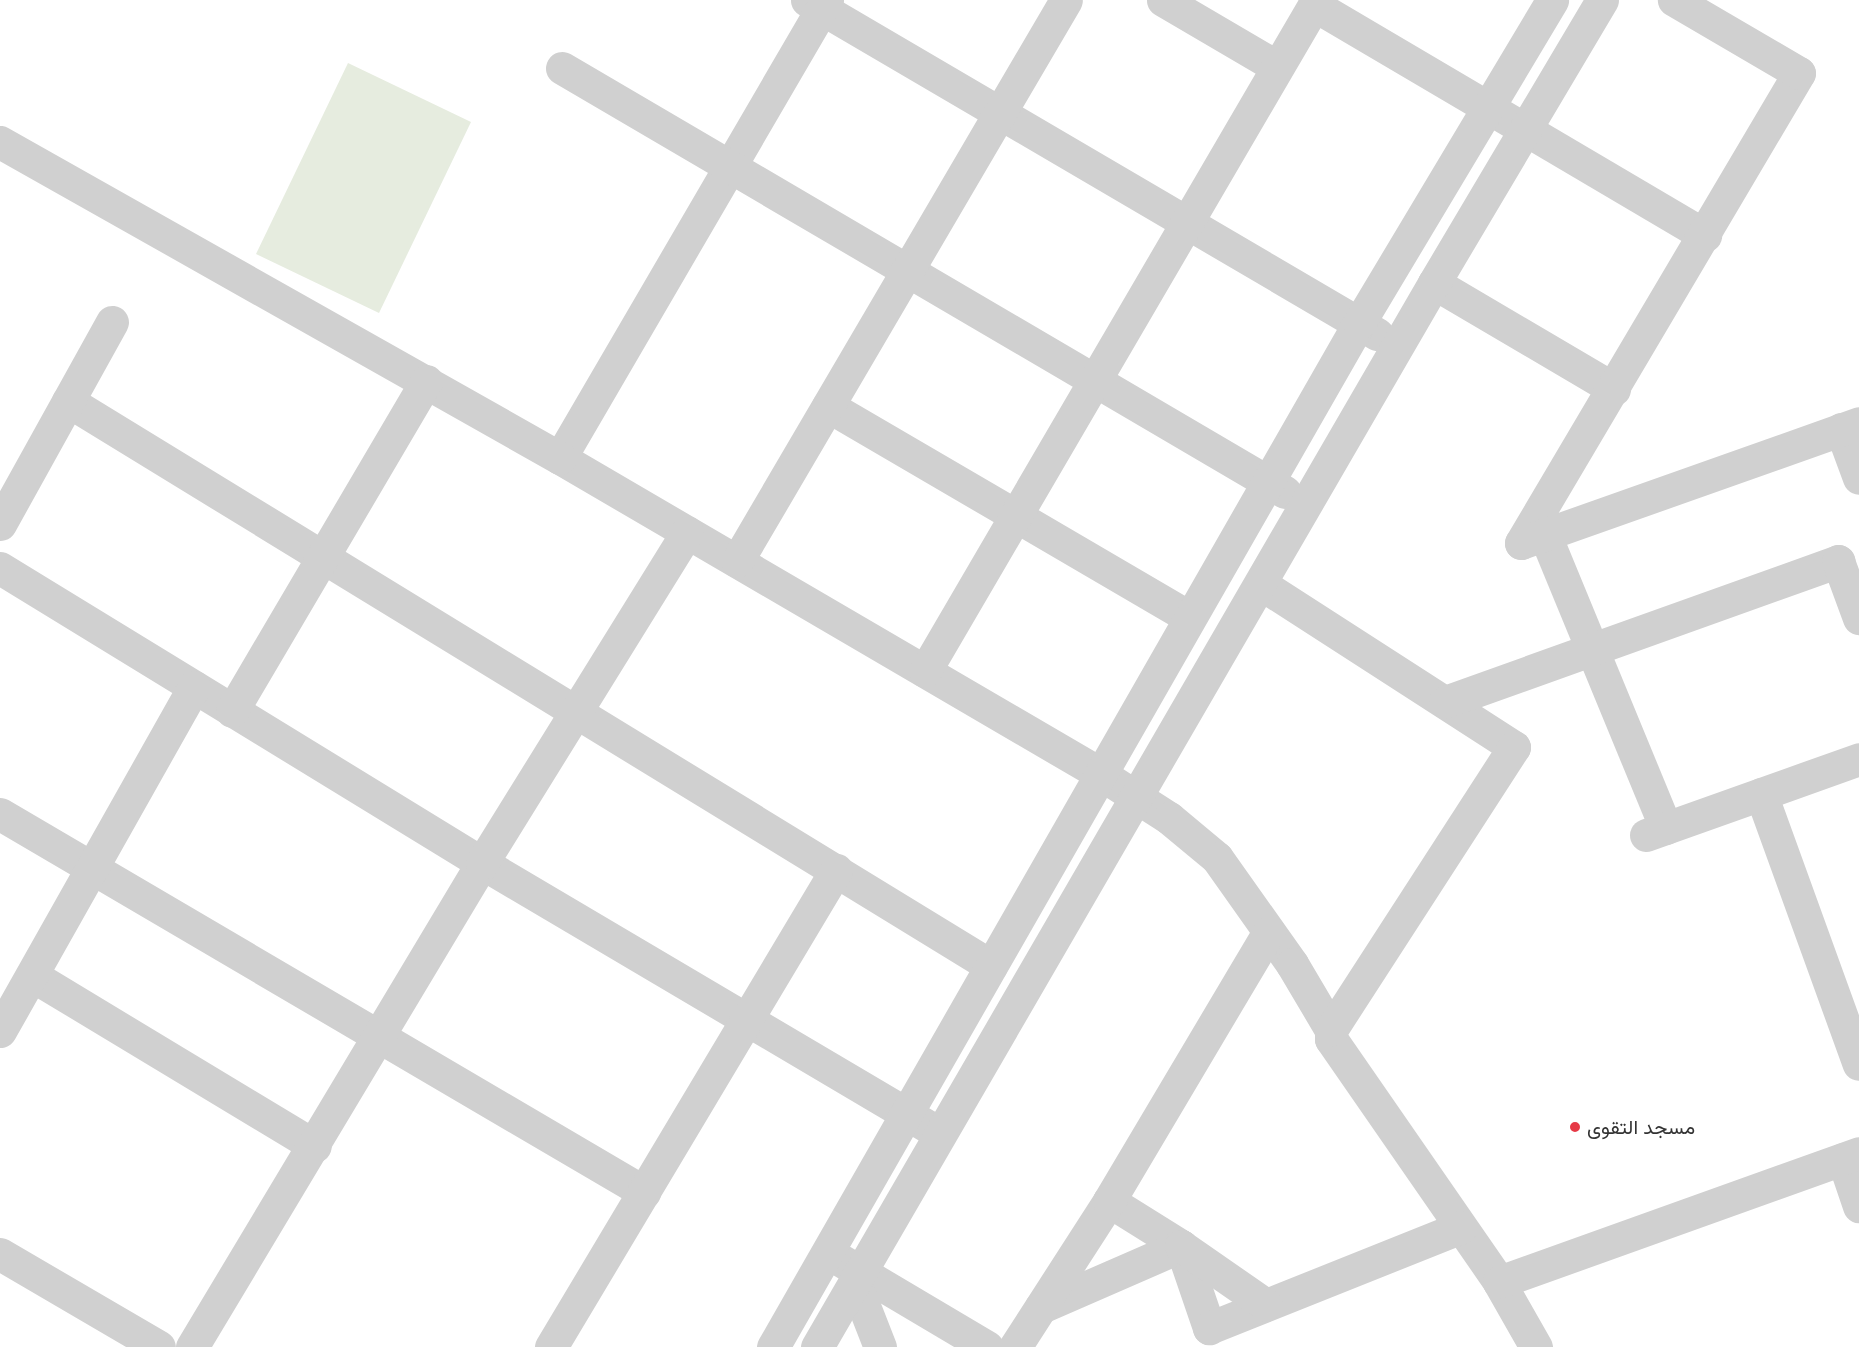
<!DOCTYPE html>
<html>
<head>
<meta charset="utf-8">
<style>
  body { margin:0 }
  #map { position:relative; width:1859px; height:1347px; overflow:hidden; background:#fff; font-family:"Fira Sans",Vazirmatn,sans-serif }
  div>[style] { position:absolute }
  .green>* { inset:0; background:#e6ecdf }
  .minor>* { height:33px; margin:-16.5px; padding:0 16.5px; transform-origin:16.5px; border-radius:16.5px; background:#d0d0d0 }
  .dots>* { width:16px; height:16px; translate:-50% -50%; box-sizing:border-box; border:3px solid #fff; border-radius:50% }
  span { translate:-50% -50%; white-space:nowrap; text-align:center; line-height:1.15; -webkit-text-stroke:6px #fff; paint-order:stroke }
  .poi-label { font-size:20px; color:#333 }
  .left { translate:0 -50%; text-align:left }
</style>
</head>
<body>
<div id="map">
  <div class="green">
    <div style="clip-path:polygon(348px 63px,471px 122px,379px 313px,256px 254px)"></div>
  </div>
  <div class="minor">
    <div style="left:807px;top:0;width:661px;rotate:30.37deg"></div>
    <div style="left:827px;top:0;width:530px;rotate:120.24deg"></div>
    <div style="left:560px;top:458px;width:624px;rotate:30.3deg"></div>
    <div style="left:1099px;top:773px;width:83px;rotate:32.7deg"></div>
    <div style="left:1169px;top:818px;width:62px;rotate:39.8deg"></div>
    <div style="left:1217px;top:858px;width:130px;rotate:54.7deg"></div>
    <div style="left:1292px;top:964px;width:77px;rotate:59.4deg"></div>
    <div style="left:1331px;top:1030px;width:9px;rotate:90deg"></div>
    <div style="left:1331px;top:1039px;width:295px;rotate:55.3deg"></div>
    <div style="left:1499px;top:1282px;width:75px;rotate:60.4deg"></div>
    <div style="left:1163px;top:0;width:132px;rotate:30.4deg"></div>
    <div style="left:1314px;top:5px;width:454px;rotate:30.5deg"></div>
    <div style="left:562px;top:68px;width:838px;rotate:30.39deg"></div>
    <div style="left:0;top:142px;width:643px;rotate:29.44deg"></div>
    <div style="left:1434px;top:283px;width:209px;rotate:30.5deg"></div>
    <div style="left:68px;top:401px;width:1082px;rotate:31.47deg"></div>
    <div style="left:828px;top:406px;width:418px;rotate:30.3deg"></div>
    <div style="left:1841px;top:429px;width:52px;rotate:69.8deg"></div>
    <div style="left:0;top:524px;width:231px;rotate:-61deg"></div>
    <div style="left:1545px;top:535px;width:317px;rotate:67.6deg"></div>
    <div style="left:1521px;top:543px;width:546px;rotate:-59.4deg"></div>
    <div style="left:1799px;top:73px;width:145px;rotate:-149.7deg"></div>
    <div style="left:1521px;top:543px;width:359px;rotate:-19.5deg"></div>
    <div style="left:737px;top:561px;width:650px;rotate:-59.61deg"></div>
    <div style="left:0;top:568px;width:565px;rotate:31.47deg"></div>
    <div style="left:482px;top:863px;width:517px;rotate:30.58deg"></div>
    <div style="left:1261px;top:584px;width:301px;rotate:32.8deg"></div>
    <div style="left:1514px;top:747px;width:337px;rotate:122.9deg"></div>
    <div style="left:925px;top:671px;width:777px;rotate:-59.71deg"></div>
    <div style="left:1445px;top:702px;width:418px;rotate:-19.7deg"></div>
    <div style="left:1838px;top:561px;width:61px;rotate:69.8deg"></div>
    <div style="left:232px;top:711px;width:383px;rotate:-59.5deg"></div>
    <div style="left:1761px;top:794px;width:287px;rotate:70.1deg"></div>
    <div style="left:0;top:814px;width:747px;rotate:30.41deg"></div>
    <div style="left:1646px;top:835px;width:226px;rotate:-19.6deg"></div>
    <div style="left:33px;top:976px;width:329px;rotate:31.1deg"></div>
    <div style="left:0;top:1031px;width:395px;rotate:-60.6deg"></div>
    <div style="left:1843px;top:1159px;width:50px;rotate:71.2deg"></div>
    <div style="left:1109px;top:1201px;width:85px;rotate:32deg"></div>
    <div style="left:1181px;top:1246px;width:87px;rotate:71.1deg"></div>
    <div style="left:1209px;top:1328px;width:271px;rotate:-21.8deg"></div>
    <div style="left:0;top:1254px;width:184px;rotate:30.3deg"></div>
    <div style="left:842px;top:1261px;width:169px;rotate:30.7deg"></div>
    <div style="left:1499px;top:1282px;width:382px;rotate:-19.7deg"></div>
    <div style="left:855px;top:1283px;width:69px;rotate:68.7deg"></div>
    <div style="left:1041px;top:1307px;width:153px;rotate:-23.5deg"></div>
    <div style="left:1181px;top:1246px;width:103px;rotate:34.8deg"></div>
    <div style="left:192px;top:1347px;width:564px;rotate:-59.07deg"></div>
    <div style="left:482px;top:863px;width:389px;rotate:-58.2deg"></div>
    <div style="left:551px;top:1347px;width:556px;rotate:-59.14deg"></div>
    <div style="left:773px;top:1347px;width:1180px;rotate:-60.22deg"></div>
    <div style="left:1359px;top:323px;width:376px;rotate:-59.1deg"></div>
    <div style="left:817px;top:1347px;width:1230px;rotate:-59.89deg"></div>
    <div style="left:1434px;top:283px;width:329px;rotate:-59.3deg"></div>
    <div style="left:1015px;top:1347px;width:174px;rotate:-57.2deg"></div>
    <div style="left:1109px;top:1201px;width:313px;rotate:-59.3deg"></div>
  </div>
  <div class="dots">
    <div style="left:1575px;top:1127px;background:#e63946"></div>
  </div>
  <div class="poi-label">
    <span class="left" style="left:1587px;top:1127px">مسجد التقوى</span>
  </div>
</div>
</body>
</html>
